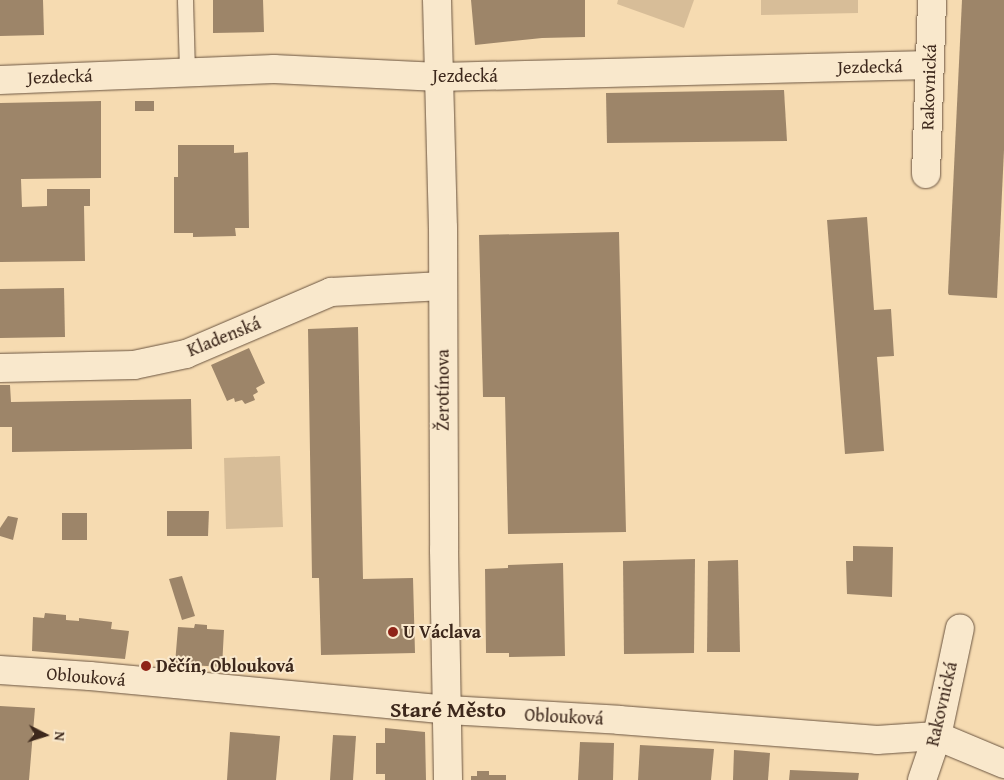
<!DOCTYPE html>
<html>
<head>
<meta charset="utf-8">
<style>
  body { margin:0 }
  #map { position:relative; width:1004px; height:780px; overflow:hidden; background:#f6dbb1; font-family:"Gentium Book Plus",serif }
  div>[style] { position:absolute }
  .green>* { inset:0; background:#d7bd98 }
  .building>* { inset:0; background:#9d8569 }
  .roads { filter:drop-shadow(0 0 1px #6b5541) drop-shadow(0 0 1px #6b5541) }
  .lane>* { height:15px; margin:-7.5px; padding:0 7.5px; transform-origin:7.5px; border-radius:7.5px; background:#f9e8cc }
  .street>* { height:28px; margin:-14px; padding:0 14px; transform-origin:14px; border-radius:14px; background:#f9e8cc }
  .dots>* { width:14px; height:14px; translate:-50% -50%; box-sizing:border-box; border:2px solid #f9e8cc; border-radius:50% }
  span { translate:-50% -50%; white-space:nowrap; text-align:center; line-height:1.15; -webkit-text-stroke:4px #f9e8cc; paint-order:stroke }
  .street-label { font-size:18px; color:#3d281c }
  .poi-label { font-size:18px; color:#3d281c; font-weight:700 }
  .left { translate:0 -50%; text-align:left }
  .district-label { font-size:22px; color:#3d281c; font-weight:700 }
  .north { position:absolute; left:20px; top:710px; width:50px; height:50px; -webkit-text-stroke:4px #f9e8cc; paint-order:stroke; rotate:95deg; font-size:14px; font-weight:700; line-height:20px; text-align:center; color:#3d281c }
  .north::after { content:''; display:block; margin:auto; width:18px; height:22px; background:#3d281c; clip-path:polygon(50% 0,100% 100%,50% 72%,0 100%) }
</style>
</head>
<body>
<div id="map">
  <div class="green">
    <div style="clip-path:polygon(618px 0,694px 0,684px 28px,617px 4px)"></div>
    <div style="clip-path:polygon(761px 0,858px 0,858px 13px,761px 15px)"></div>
    <div style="clip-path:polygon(280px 456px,283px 527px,226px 529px,224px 458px)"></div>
  </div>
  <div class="building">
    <div style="clip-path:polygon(0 0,43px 0,44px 35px,0 36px)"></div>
    <div style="clip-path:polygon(213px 0,263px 0,264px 32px,213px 33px)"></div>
    <div style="clip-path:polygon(471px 0,585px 0,585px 37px,542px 38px,475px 45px)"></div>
    <div style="clip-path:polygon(962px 0,1004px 0,1004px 150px,997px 298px,949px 295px,948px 293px)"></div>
    <div style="clip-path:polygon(784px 90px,787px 141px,607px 143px,606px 93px)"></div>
    <div style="clip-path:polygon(101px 101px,101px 178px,21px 179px,22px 207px,47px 206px,47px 189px,90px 189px,90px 206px,84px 206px,85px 261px,0 262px,0 103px)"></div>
    <div style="clip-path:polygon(135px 101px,154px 101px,154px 111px,135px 111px)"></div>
    <div style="clip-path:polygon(178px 145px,234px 145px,234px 153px,248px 152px,249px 228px,235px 228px,236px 236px,193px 237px,193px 233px,174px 233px,174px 177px,178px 177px)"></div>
    <div style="clip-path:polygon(867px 217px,874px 310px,891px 309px,894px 356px,877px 357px,884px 451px,845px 454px,827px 220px)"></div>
    <div style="clip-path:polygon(619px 232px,626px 532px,508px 534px,505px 397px,483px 397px,479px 235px)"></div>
    <div style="clip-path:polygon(64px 288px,65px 337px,0 338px,0 289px)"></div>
    <div style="clip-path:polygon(358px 327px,363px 579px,413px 578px,415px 653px,321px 655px,319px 578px,312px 578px,308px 329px)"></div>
    <div style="clip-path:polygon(249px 348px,265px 383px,256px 388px,258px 392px,253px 395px,255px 400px,245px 404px,242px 400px,235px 402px,234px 398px,227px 401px,211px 365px)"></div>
    <div style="clip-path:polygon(0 385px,10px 385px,11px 402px,191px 399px,192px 449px,12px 452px,12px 427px,0 427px)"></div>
    <div style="clip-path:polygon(167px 511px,209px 511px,208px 536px,167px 536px)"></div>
    <div style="clip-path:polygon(62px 513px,87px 513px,87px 540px,62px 540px)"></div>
    <div style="clip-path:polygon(8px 516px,18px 518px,13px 540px,0 536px,0 528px)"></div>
    <div style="clip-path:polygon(853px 546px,893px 547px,892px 597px,847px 594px,846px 561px,853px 561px)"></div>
    <div style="clip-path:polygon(695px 559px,694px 653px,624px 654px,623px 561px)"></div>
    <div style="clip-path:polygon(738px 560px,740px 652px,707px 652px,708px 561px)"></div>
    <div style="clip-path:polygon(563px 563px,565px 656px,509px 657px,509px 653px,486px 653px,485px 569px,508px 568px,508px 565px)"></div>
    <div style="clip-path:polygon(182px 576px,195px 616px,182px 620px,169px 579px)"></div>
    <div style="clip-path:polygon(45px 613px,66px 615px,66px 620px,79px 621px,79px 618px,112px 622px,111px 629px,129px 631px,125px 659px,32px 651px,33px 617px,44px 618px)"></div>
    <div style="clip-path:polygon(195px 624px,207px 625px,207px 629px,224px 630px,222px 667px,175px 664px,178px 627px,194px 628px)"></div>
    <div style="clip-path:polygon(0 706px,35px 708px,29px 780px,0 780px)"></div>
    <div style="clip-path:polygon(385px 728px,425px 732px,426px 780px,385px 780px,385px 774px,376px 774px,376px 743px,385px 743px)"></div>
    <div style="clip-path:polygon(230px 732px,280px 736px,276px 780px,227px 780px)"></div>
    <div style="clip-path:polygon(333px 735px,356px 736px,353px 780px,330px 780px)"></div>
    <div style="clip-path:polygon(580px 742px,614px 743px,613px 780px,578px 780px)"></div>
    <div style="clip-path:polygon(640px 745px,714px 749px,711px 780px,638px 780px)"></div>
    <div style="clip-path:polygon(734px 750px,770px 753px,768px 780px,733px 780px)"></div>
    <div style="clip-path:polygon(790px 770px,859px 773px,858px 780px,789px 780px)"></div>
    <div style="clip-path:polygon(477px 771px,489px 771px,489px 775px,506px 775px,506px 780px,471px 780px,471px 776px,477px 776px)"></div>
  </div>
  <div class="roads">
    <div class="lane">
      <div style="left:185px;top:0;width:72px;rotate:88.4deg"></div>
    </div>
    <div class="street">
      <div style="left:437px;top:0;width:228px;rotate:88.5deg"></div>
      <div style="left:443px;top:228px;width:322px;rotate:89.8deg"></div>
      <div style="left:444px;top:550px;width:230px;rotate:89deg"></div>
      <div style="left:0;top:80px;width:274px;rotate:-2.3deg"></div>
      <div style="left:274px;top:69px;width:165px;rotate:2.8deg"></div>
      <div style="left:439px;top:77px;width:491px;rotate:-1.4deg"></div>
      <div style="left:926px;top:174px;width:174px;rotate:-88deg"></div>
      <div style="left:0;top:368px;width:134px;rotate:-1.3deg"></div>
      <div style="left:134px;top:365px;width:53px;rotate:-11.9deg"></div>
      <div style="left:186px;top:354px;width:158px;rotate:-23.2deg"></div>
      <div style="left:331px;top:292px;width:112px;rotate:-3.1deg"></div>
      <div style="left:0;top:670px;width:90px;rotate:3.8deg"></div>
      <div style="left:90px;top:676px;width:360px;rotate:5.4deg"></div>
      <div style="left:448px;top:710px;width:171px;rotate:3.3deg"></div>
      <div style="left:619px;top:720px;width:259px;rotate:4.4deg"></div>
      <div style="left:877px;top:740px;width:60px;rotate:-3.8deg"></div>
      <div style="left:937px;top:736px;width:73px;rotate:22.7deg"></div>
      <div style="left:922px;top:780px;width:46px;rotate:-71.2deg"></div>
      <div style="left:937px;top:736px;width:110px;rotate:-78deg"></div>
    </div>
  </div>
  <div class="dots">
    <div style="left:393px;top:632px;background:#8f2418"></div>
    <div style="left:146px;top:666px;background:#8f2418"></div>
  </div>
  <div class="street-label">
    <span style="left:870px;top:67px;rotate:-1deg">Jezdecká</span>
    <span style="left:465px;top:76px">Jezdecká</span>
    <span style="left:60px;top:77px;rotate:-2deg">Jezdecká</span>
    <span style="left:929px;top:87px;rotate:-88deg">Rakovnická</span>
    <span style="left:224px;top:337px;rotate:-22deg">Kladenská</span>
    <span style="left:443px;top:390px;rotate:-90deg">Žerotínova</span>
    <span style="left:86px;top:677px;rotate:5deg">Oblouková</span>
    <span style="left:942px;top:704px;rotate:-77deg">Rakovnická</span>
    <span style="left:564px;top:717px;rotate:3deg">Oblouková</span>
  </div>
  <div class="poi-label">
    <span class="left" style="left:403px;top:632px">U Václava</span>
    <span class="left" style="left:156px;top:666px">Děčín, Oblouková</span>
  </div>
  <div class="district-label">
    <span style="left:448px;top:710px">Staré Město</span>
  </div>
  <div class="north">N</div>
</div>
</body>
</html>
